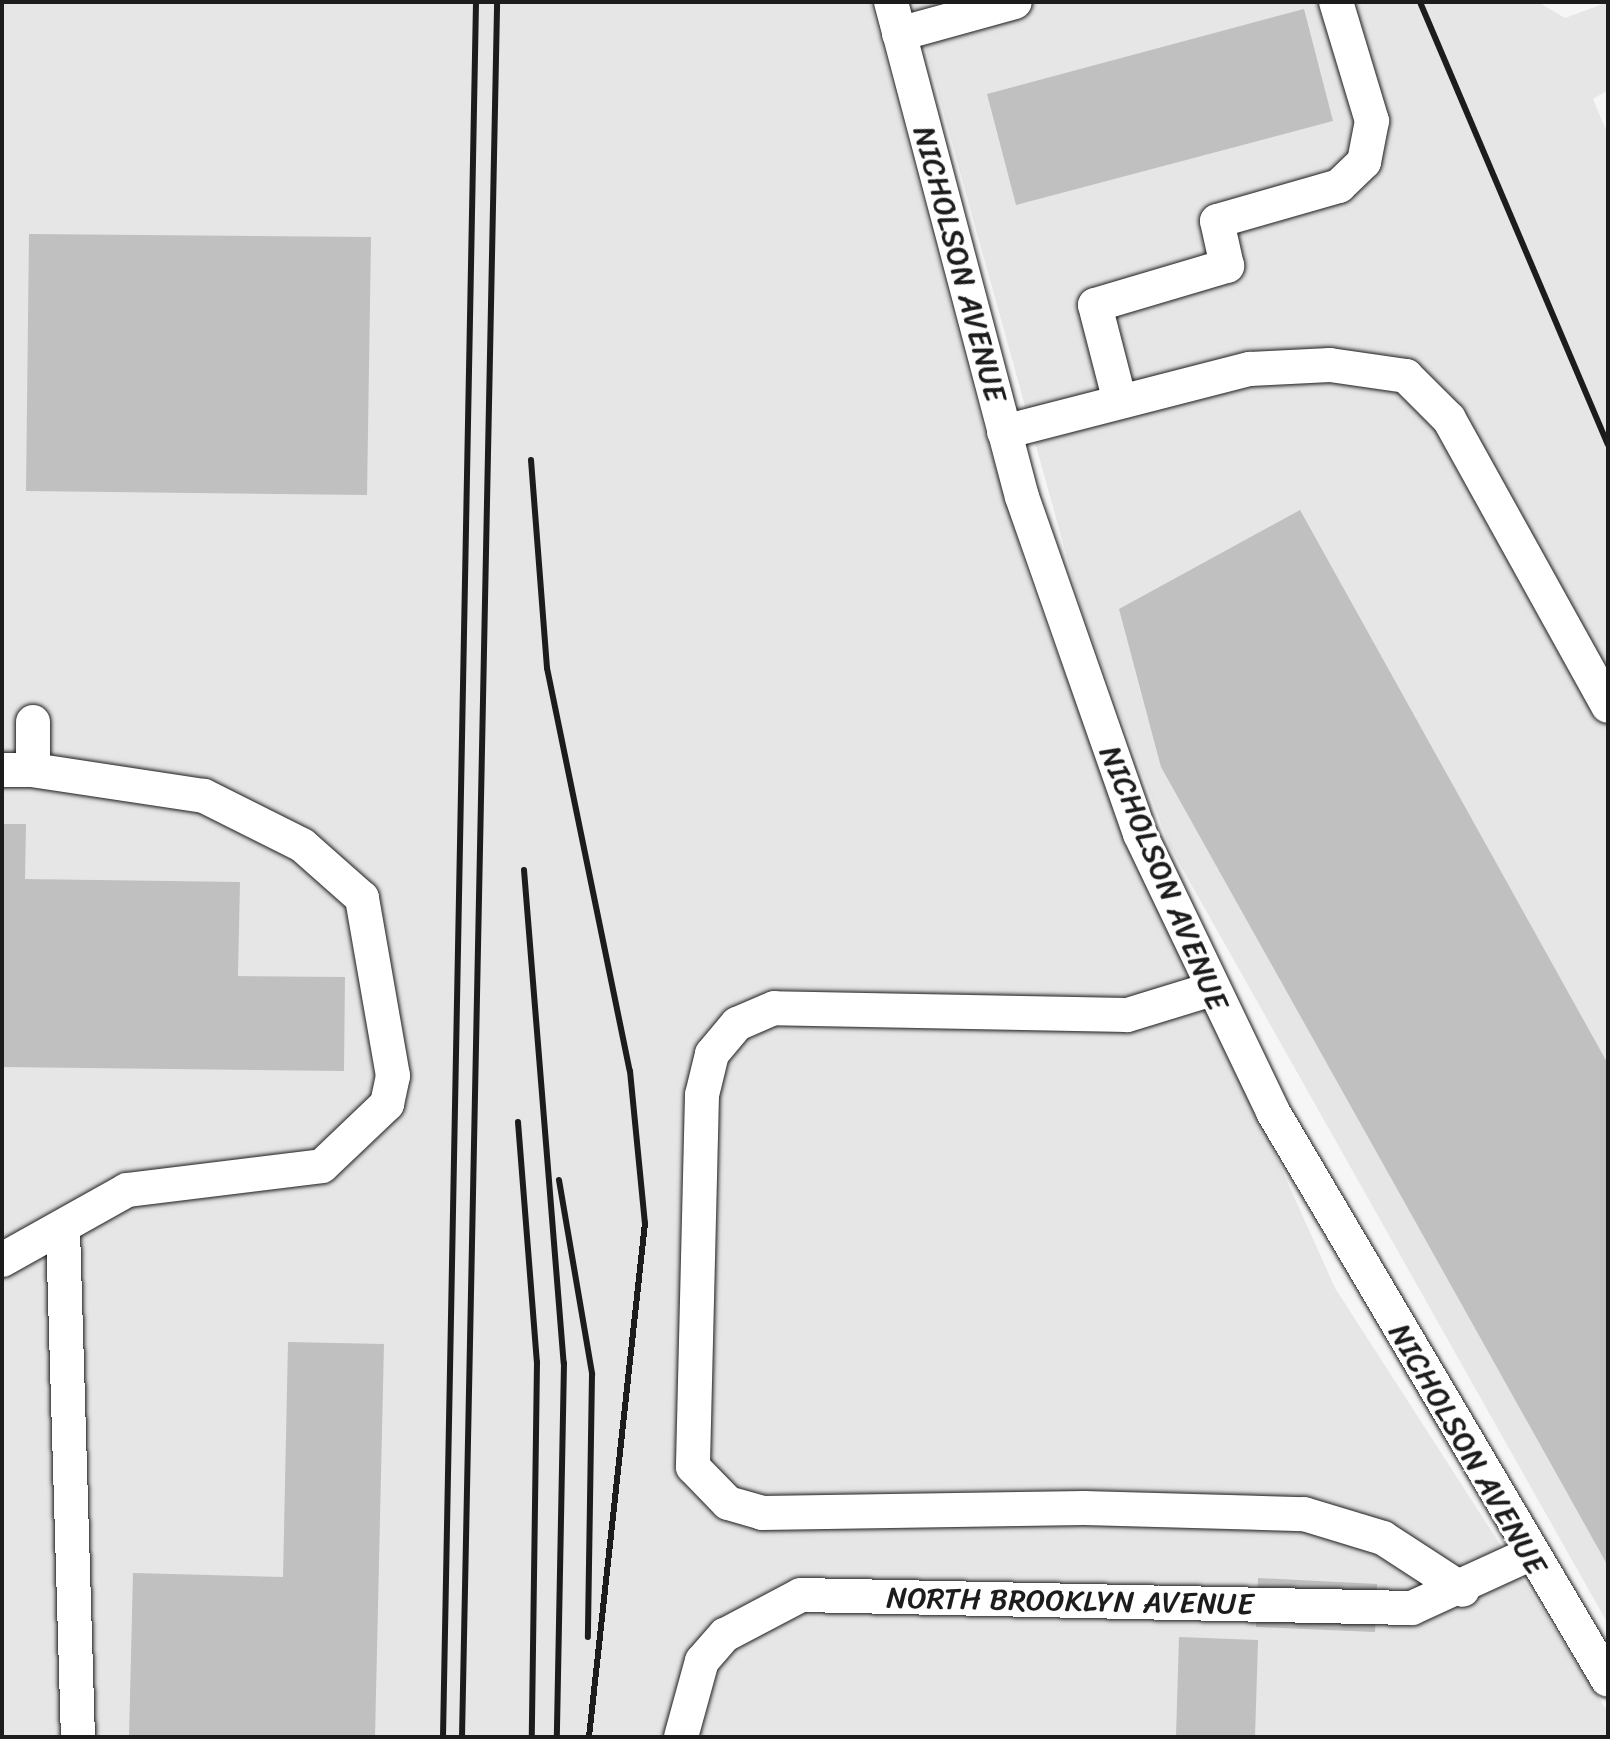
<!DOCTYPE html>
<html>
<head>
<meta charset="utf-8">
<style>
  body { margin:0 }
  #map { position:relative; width:1610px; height:1739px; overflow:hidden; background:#f6f6f6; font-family:Sriracha,sans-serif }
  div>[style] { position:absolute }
  .built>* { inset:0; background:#e6e6e6 }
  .building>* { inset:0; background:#c0c0c0 }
  .roads { filter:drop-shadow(0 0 2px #1c1c1c) drop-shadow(0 0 2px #1c1c1c) }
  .minor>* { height:34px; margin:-17px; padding:0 17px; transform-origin:17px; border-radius:17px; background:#fff }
  .rail>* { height:6px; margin:-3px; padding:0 3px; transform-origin:3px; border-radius:3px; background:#1c1c1c }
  span { translate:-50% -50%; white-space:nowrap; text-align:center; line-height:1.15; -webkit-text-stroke:6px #fff; paint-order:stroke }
  .street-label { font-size:30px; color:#1c1c1c }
  .frame { position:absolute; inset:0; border:4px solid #1c1c1c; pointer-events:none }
</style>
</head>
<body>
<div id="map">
  <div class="built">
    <div style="clip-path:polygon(2px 2px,870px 2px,980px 417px,1033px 591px,1101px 767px,1335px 1288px,1608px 1712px,1608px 1737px,2px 1737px)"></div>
    <div style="clip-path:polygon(913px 2px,1538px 2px,1565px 18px,1608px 2px,1608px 90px,1593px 99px,1608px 135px,1608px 1624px,1169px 845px,1082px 612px)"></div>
  </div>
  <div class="building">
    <div style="clip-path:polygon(1304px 9px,1333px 121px,1016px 205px,987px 94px)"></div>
    <div style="clip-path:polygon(29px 234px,371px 237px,367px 495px,26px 491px)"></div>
    <div style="clip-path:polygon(1300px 510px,1608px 1064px,1608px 1566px,1161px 767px,1119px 609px)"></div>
    <div style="clip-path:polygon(2px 824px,26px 824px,25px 879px,240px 882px,238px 976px,345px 977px,344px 1071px,2px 1067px)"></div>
    <div style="clip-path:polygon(288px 1342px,384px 1344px,375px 1737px,129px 1737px,133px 1573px,283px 1577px)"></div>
    <div style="clip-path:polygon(1258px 1578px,1377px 1584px,1375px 1632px,1256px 1627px)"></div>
    <div style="clip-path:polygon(1179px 1637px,1258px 1640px,1255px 1737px,1176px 1737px)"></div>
  </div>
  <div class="roads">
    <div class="minor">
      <div style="left:891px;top:2px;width:512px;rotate:75.18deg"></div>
      <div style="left:1022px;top:497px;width:357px;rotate:70.7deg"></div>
      <div style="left:1140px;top:834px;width:308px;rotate:64.4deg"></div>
      <div style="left:1273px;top:1112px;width:659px;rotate:59.47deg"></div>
      <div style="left:899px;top:34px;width:120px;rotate:-15.4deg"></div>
      <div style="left:1119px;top:398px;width:96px;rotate:-104.5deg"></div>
      <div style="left:1095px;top:305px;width:138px;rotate:-16.5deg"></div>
      <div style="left:1227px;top:266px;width:46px;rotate:-102.5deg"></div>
      <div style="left:1217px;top:221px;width:127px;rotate:-16deg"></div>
      <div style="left:1339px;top:186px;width:35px;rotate:-44deg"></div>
      <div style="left:1364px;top:162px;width:42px;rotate:-79deg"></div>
      <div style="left:1372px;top:121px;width:124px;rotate:-106.8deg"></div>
      <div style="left:1004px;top:432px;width:254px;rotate:-14.4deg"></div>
      <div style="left:1250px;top:369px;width:80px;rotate:-2.9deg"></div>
      <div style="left:1330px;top:365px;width:77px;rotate:8.2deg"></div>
      <div style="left:1406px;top:376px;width:61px;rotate:45deg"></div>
      <div style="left:1449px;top:419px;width:328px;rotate:61deg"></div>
      <div style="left:2px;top:770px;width:31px"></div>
      <div style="left:33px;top:770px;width:48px;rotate:-90deg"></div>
      <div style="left:1209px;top:990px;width:86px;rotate:163deg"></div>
      <div style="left:1127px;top:1015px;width:353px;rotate:-178.9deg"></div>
      <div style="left:774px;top:1008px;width:40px;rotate:156.6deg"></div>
      <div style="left:737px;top:1024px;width:39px;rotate:130deg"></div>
      <div style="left:712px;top:1054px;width:42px;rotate:103.7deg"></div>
      <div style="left:702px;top:1095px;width:372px;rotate:91.4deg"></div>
      <div style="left:693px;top:1467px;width:50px;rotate:45.8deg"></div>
      <div style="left:728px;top:1503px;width:35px;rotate:16deg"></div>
      <div style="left:762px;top:1513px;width:322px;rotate:-0.9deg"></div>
      <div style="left:1084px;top:1508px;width:220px;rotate:1.6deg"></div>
      <div style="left:1304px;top:1514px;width:83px;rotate:16.9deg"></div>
      <div style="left:1383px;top:1538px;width:95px;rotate:33deg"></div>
      <div style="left:63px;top:1230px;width:507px;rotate:88.31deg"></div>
      <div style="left:2px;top:1260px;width:143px;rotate:-29.2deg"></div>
      <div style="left:127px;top:1190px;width:196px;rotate:-7deg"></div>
      <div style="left:322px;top:1166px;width:90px;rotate:-43.6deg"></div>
      <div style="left:387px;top:1104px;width:29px;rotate:-78deg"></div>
      <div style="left:393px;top:1076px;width:181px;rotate:-99.9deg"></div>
      <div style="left:362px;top:898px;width:80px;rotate:-138.5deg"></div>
      <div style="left:302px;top:845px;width:110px;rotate:-153.4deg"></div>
      <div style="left:204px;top:796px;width:173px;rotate:-171.4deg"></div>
      <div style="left:681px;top:1737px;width:79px;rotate:-74.6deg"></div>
      <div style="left:702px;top:1661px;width:35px;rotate:-49deg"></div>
      <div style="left:725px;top:1635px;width:86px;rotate:-27.8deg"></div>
      <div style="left:801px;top:1595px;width:611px;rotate:1.22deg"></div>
      <div style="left:1412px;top:1608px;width:128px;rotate:-24.6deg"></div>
    </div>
  </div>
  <div class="rail">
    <div style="left:1420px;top:2px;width:480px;rotate:67deg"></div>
    <div style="left:531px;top:460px;width:209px;rotate:85.6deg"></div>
    <div style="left:547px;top:668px;width:411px;rotate:78.4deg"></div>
    <div style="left:630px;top:1071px;width:153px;rotate:84.4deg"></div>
    <div style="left:645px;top:1223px;width:517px;rotate:96.22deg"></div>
    <div style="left:524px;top:870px;width:495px;rotate:85.4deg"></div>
    <div style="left:564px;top:1363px;width:374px;rotate:91.1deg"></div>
    <div style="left:518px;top:1122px;width:241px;rotate:85.5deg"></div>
    <div style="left:537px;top:1362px;width:375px;rotate:90.8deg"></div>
    <div style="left:559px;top:1180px;width:197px;rotate:80.3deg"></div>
    <div style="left:592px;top:1374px;width:263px;rotate:90.9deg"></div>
    <div style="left:443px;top:1737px;width:1735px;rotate:-88.91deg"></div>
    <div style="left:462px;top:1737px;width:1735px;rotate:-88.84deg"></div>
  </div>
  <div class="street-label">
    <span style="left:960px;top:264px;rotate:75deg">NICHOLSON AVENUE</span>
    <span style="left:1164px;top:878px;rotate:67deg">NICHOLSON AVENUE</span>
    <span style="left:1468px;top:1449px;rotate:60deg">NICHOLSON AVENUE</span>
    <span style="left:1070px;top:1601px;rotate:1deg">NORTH BROOKLYN AVENUE</span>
  </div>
  <div class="frame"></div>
</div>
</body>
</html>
